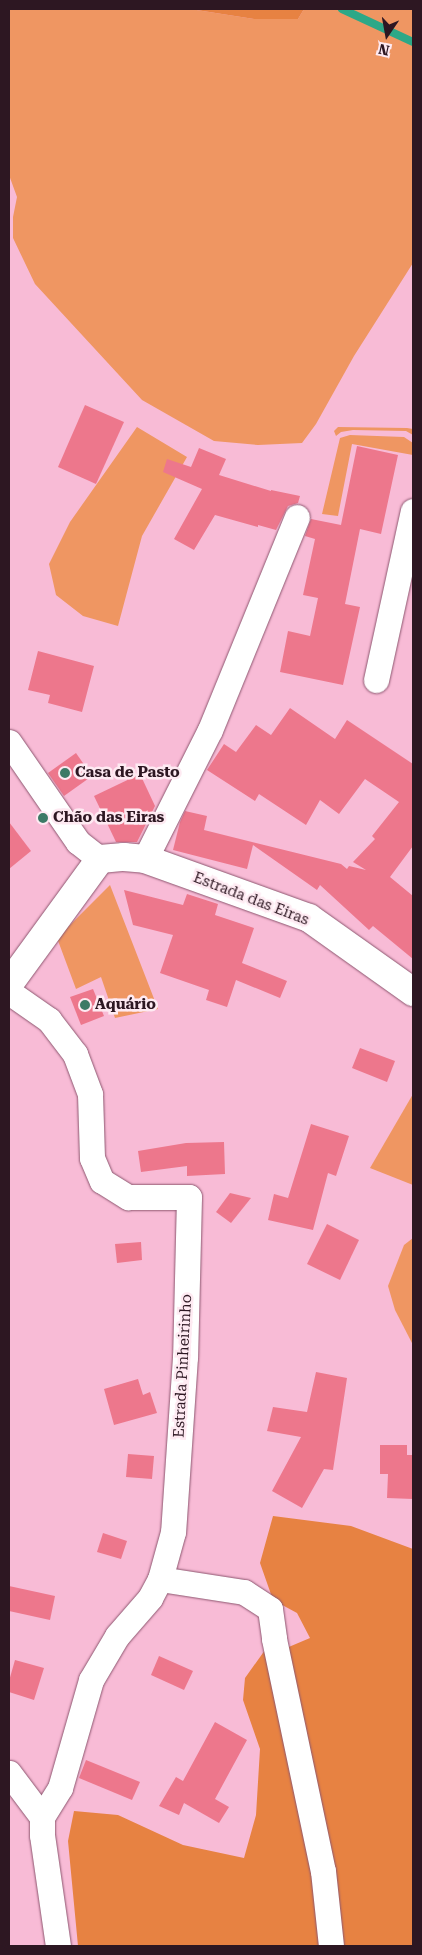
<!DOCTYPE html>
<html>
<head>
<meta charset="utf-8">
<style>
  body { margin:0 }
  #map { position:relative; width:422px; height:1955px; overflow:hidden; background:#f8bbd6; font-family:"Roboto Serif",serif }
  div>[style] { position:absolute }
  .green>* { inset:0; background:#ef9662 }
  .forest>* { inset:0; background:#e78242 }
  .stream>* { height:8px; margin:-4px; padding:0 4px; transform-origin:4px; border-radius:4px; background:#2da887 }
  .building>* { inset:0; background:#ed778c }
  .roads { filter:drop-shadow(0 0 1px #8d5770) drop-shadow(0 0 1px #8d5770) }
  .minor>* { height:25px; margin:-12.5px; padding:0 12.5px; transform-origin:12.5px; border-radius:12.5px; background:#fff }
  .tertiary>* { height:28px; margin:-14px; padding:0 14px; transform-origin:14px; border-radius:14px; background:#fff }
  .dots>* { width:14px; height:14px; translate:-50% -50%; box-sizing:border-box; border:2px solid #feeaf2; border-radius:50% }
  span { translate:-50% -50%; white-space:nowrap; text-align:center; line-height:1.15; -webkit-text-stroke:5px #feeaf2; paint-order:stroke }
  .poi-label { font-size:15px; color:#2d1722; font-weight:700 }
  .left { translate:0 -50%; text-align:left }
  .street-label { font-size:15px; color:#2d1722 }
  .frame { position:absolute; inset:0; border:10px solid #2d1722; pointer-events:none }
  .north { position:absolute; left:362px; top:10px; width:50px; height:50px; -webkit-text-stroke:4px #feeaf2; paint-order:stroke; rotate:192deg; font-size:14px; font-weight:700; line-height:20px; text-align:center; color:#2d1722 }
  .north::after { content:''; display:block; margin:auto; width:18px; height:22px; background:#2d1722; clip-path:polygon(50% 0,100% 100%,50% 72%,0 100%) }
</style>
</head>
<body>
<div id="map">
  <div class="green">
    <div style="clip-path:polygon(9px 9px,190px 9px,254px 19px,298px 19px,304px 9px,413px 9px,413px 263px,354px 356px,316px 424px,302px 443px,258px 445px,214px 441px,142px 400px,35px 284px,13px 238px,13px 217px,17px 197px,9px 175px)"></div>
    <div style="clip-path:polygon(137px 427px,187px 457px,142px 536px,118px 626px,83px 616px,56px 595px,49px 564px,70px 522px)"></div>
    <div style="clip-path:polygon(338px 427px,407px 428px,413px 429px,413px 435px,406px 431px,353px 430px,341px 432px,336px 436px,334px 431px)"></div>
    <div style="clip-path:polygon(350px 435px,404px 437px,413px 443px,413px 455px,352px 444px,338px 516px,322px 514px,340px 438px)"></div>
    <div style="clip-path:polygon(110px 885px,158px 1009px,115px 1018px,101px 977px,76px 989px,57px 938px)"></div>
    <div style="clip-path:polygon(413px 1094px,413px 1185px,370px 1168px)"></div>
    <div style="clip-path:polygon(413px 1238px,413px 1345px,395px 1310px,388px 1286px,404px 1245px)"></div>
  </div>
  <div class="forest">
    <div style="clip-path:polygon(190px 9px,304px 9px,298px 19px,254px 19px)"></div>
    <div style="clip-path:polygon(273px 1516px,351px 1526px,413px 1549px,413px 1946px,78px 1946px,68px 1841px,74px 1811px,118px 1815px,183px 1845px,244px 1858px,256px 1815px,260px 1749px,243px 1700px,245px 1678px,265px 1650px,284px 1649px,310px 1638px,297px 1613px,273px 1600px,260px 1563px)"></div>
  </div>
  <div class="stream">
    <div style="left:342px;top:9px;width:78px;rotate:24.9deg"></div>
  </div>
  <div class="building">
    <div style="clip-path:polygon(85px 405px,124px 422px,96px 484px,58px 467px)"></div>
    <div style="clip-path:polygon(357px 446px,398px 455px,381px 534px,360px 529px,345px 604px,360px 607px,343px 685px,280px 672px,288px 631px,310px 636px,318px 598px,303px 595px,315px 539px,305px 536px,311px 519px,341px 525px)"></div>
    <div style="clip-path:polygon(199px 448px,226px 459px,219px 475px,271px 491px,271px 490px,300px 496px,298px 503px,288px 506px,276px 530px,258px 525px,258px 527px,215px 515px,194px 550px,174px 539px,202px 489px,163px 472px,167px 459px,191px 467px)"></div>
    <div style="clip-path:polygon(38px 651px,94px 666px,82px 712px,48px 703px,50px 695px,28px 690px)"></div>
    <div style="clip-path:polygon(290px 708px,335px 739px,347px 720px,413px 764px,413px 846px,390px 877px,413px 896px,413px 959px,373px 926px,369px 930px,320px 885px,317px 890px,253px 845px,247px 869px,173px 850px,180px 822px,185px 811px,207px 816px,204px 830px,341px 864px,347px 869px,349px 866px,366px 870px,353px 862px,375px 839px,372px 836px,399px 802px,365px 779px,339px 814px,320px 800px,306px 825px,259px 794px,255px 801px,207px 770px,224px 744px,236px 752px,256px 725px,271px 735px)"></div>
    <div style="clip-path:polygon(76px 753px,92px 776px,64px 796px,48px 773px)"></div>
    <div style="clip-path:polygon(140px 774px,155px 806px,137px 842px,116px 842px,94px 796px)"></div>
    <div style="clip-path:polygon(9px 822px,31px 851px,9px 869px)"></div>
    <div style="clip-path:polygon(124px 890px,183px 905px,187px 894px,218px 904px,215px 915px,254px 928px,242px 963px,287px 981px,280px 998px,236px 980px,227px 1007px,206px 1000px,209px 990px,160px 973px,173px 935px,133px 925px)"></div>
    <div style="clip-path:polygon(93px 989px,104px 1016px,81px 1025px,70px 997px)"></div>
    <div style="clip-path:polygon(360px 1048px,395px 1061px,387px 1082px,352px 1068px)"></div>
    <div style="clip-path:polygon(311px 1124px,349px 1136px,336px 1176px,328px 1173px,313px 1230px,268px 1220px,274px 1194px,288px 1198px)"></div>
    <div style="clip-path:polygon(224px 1142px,225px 1174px,187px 1176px,187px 1166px,141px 1172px,138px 1151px,186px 1143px)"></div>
    <div style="clip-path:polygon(230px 1193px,251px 1198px,231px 1223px,216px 1212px)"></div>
    <div style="clip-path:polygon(327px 1224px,359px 1240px,340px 1280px,307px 1264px)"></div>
    <div style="clip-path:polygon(141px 1242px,142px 1260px,117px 1263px,115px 1244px)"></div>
    <div style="clip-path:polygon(316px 1372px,347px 1378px,333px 1470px,324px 1469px,302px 1508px,272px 1491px,301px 1437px,267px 1431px,273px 1407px,307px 1412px)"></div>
    <div style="clip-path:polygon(138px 1379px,143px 1395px,150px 1392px,157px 1413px,114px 1425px,104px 1389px)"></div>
    <div style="clip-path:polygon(380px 1445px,407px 1445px,407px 1455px,413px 1455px,413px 1499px,387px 1498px,388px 1474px,380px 1474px)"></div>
    <div style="clip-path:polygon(128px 1454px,154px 1456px,152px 1479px,126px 1477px)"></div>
    <div style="clip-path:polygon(103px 1533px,127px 1541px,121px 1559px,97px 1552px)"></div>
    <div style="clip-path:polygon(9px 1586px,55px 1596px,50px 1620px,9px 1611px)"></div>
    <div style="clip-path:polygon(159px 1656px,193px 1671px,184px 1690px,151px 1675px)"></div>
    <div style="clip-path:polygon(15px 1660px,44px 1668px,34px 1700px,9px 1692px,9px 1681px)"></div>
    <div style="clip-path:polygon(215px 1722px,247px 1740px,215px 1799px,229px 1807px,219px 1823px,184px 1803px,179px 1815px,159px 1806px,176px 1777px,183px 1781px)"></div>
    <div style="clip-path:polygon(86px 1760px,140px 1782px,132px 1800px,79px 1778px)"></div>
  </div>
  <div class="roads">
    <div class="minor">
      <div style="left:376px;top:680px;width:173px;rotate:-77.7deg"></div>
      <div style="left:9px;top:742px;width:121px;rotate:55.4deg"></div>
      <div style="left:78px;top:842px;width:28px;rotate:38deg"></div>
      <div style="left:145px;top:859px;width:144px;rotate:-63.3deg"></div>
      <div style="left:210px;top:730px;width:230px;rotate:-67.8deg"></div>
      <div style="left:9px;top:992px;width:49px;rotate:35deg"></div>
      <div style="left:49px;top:1020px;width:43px;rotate:52.6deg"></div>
      <div style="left:75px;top:1054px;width:43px;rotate:69.4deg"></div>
      <div style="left:90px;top:1094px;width:64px;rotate:88.2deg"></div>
      <div style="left:92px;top:1158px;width:25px;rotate:67deg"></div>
      <div style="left:102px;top:1181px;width:31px;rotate:32deg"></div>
      <div style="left:128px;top:1197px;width:61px"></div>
      <div style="left:189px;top:1197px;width:160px;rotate:91.4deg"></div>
      <div style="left:185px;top:1357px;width:175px;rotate:93.9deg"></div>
      <div style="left:173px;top:1532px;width:49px;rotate:105.5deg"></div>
      <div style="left:160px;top:1579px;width:21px;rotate:118deg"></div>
      <div style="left:150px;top:1598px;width:50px;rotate:131deg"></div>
      <div style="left:117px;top:1636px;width:51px;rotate:120.6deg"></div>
      <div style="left:91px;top:1680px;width:112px;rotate:106deg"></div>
      <div style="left:60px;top:1788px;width:34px;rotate:122deg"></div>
      <div style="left:160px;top:1579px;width:85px;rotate:8.8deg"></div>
      <div style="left:244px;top:1592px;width:31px;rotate:33deg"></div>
      <div style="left:270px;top:1609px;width:30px;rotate:82deg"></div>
      <div style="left:274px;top:1639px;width:237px;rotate:78.1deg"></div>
      <div style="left:323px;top:1871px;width:75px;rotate:83.9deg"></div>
      <div style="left:9px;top:1773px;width:55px;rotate:53.1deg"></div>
      <div style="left:42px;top:1817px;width:18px;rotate:90deg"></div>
      <div style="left:42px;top:1835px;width:112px;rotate:81.8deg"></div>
    </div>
    <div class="tertiary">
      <div style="left:9px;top:984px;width:155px;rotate:-53.9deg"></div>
      <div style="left:100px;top:859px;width:24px;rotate:-5deg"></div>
      <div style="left:124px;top:857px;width:21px;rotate:5deg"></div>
      <div style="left:145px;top:859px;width:174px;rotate:19.8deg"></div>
      <div style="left:309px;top:918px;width:128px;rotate:35.4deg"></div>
    </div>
  </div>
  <div class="dots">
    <div style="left:65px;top:773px;background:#3c7a66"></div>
    <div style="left:43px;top:818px;background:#3c7a66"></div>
    <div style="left:85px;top:1005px;background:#3c7a66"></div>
  </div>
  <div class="poi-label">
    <span class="left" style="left:75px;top:773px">Casa de Pasto</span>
    <span class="left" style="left:53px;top:818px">Chão das Eiras</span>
    <span class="left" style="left:95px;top:1005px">Aquário</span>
  </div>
  <div class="street-label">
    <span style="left:251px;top:899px;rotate:21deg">Estrada das Eiras</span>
    <span style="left:183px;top:1366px;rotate:-87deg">Estrada Pinheirinho</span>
  </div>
  <div class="frame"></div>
  <div class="north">N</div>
</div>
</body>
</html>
